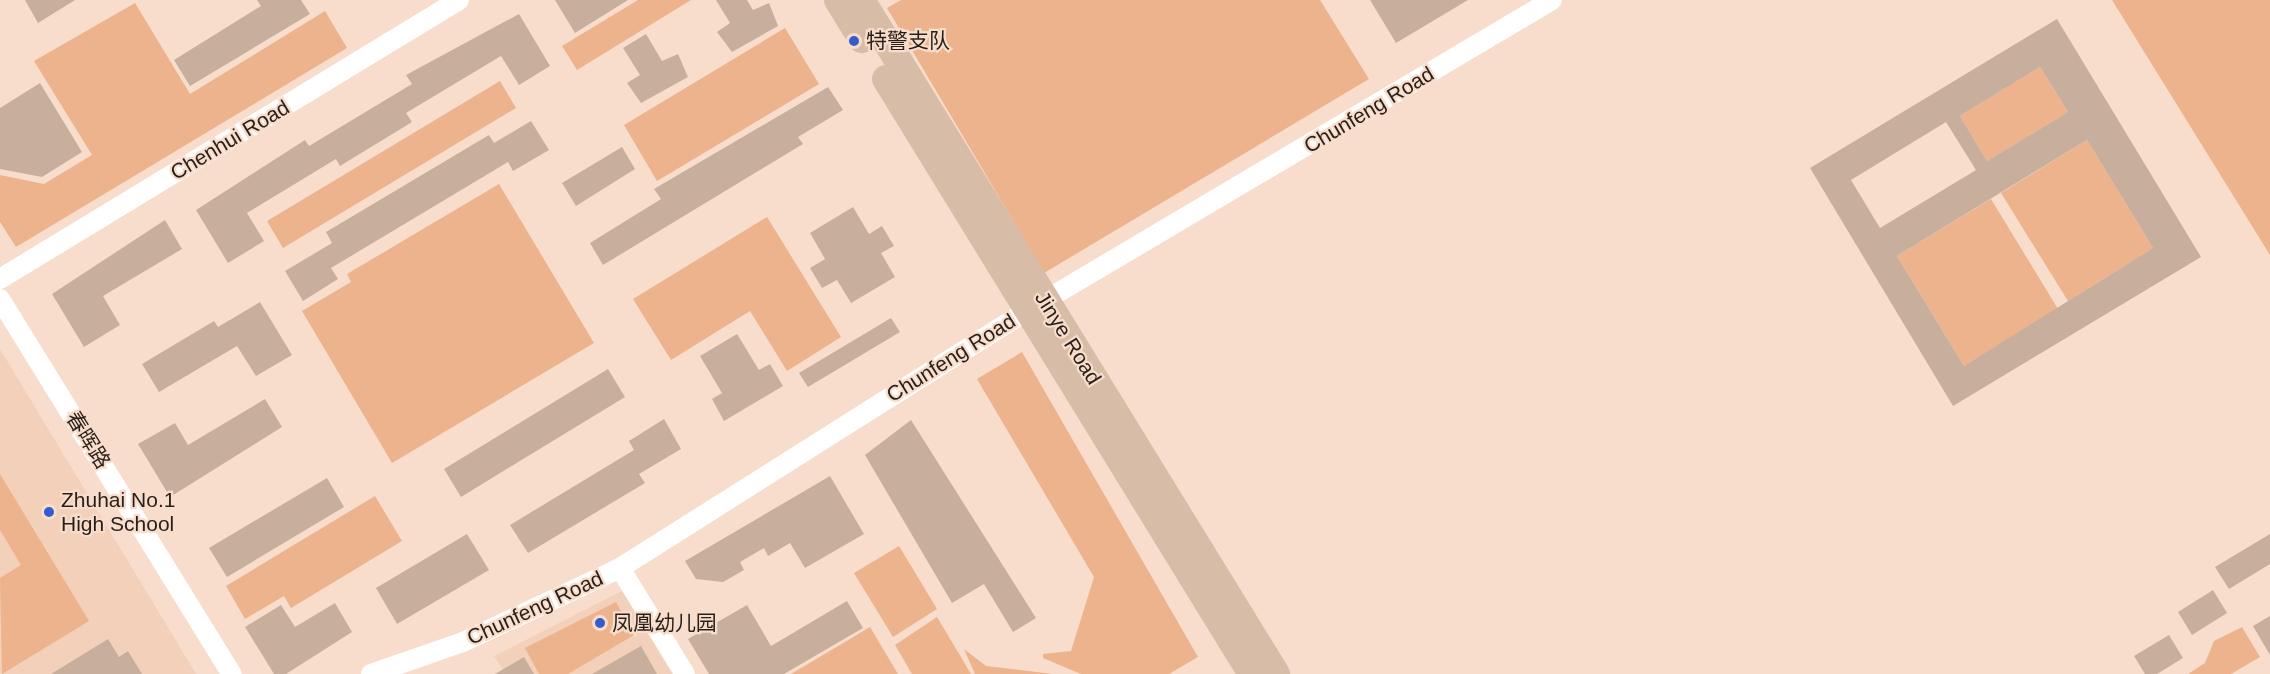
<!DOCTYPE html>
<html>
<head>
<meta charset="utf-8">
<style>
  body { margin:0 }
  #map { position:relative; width:2270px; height:674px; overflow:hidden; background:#f8ddcc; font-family:Arial,"Noto Sans SC",sans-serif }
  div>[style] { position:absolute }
  .built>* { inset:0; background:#f2d0ba }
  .green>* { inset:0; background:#ecb38c }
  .building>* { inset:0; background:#c8af9d }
  .street>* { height:20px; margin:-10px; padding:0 10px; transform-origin:10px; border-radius:10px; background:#fff }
  .secondary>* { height:28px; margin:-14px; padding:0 14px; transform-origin:14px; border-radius:14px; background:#d7bca7 }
  .dots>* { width:16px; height:16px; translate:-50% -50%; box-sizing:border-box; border:3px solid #f8ddcc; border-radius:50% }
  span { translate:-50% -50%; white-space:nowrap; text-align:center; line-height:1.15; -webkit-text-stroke:4.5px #f8ddcc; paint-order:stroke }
  .poi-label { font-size:21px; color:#281f18 }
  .left { translate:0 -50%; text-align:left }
  .street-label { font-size:21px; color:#281f18 }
</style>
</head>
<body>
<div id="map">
  <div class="built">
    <div style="clip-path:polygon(0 349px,196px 674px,0 674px)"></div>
    <div style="clip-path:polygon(622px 591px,672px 674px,505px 674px,494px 656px)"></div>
  </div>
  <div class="green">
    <div style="clip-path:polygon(638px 0,691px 0,577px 70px,562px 46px)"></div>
    <div style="clip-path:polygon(901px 0,1320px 0,1369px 79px,1044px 273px,887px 8px)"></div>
    <div style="clip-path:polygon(2112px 0,2270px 0,2270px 255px)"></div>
    <div style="clip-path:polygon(135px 3px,190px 94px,325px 11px,347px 48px,16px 247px,0 222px,0 175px,44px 184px,92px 155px,34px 61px)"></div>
    <div style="clip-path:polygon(785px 28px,819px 84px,657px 181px,624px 125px)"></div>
    <div style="clip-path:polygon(2040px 67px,2068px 112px,1987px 161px,1960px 116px)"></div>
    <div style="clip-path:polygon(500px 81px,516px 108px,283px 248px,267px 221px)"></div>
    <div style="clip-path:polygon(2087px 140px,2153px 248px,2068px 301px,2001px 193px)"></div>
    <div style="clip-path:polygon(499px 184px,594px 343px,392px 463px,302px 311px,351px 282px,347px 274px)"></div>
    <div style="clip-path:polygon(1991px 199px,2058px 309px,1964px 366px,1897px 256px)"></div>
    <div style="clip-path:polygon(767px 217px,841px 337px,787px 371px,750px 311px,671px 360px,633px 299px)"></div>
    <div style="clip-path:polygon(1022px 352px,1198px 657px,1169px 674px,1081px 674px,1043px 658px,1043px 654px,1071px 651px,1094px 577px,977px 379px)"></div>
    <div style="clip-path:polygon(0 474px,89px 621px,2px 674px,0 578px,21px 565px,0 530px)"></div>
    <div style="clip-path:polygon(375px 496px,402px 541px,291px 608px,284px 596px,245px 619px,226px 586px)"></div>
    <div style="clip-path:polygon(899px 546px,937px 609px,893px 637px,854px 573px)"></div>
    <div style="clip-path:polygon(616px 602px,634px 635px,568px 674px,539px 674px,525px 648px)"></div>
    <div style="clip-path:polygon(937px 617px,971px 674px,912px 674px,895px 645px)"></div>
    <div style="clip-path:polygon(870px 627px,898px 674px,791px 674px)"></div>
    <div style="clip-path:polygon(2242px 627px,2260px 657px,2231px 674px,2188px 674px,2205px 663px,2214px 641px)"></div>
    <div style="clip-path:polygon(964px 649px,986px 666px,1053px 674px,975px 674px)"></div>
  </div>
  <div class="building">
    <div style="clip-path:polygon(25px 0,75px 0,38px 23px)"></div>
    <div style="clip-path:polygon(257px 0,301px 0,310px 14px,190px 86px,174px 60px,261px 6px)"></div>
    <div style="clip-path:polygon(555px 0,628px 0,575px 33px)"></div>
    <div style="clip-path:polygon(716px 0,747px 0,753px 10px,769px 3px,778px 26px,732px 52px,717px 32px,730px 23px)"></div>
    <div style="clip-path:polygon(1370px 0,1468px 0,1396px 43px)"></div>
    <div style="clip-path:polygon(519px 14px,550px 66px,519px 85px,501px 56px,406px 113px,412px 122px,340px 166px,336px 159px,247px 213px,264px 241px,228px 263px,196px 210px,305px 140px,309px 146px,412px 84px,406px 75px)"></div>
    <div style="clip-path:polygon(evenodd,2057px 19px,2201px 257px,1953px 406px,1810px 168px,2057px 19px,2040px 67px,2068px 112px,1987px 161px,1960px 116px,2040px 67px,2057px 19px,1946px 122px,1976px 170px,1880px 228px,1851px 180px,1946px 122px,2057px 19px,2087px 140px,2153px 248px,1964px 366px,1897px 256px,2087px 140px)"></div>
    <div style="clip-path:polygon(646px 34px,662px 61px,678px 54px,688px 77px,641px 103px,627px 83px,640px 75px,623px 48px)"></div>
    <div style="clip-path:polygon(40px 83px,82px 152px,42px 177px,0 169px,0 108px)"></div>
    <div style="clip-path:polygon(828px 87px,843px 110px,798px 137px,803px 144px,603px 265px,590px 243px,661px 199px,654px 189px)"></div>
    <div style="clip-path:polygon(531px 121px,549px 150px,513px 171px,508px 162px,331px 268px,338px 279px,303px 301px,285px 271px,332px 243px,326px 232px,489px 135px,494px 143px)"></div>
    <div style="clip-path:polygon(622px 147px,635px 169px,576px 206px,562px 183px)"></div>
    <div style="clip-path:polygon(853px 207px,869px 234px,882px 226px,894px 246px,881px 253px,895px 277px,851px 303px,837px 280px,822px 288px,810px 268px,825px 259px,810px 233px)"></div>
    <div style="clip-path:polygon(165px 220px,182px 249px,103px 296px,120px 325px,84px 347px,52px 294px)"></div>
    <div style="clip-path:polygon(260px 302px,292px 355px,256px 376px,237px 346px,159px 392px,142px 364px,214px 321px,218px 327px)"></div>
    <div style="clip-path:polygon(891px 318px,900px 332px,808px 387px,799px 373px)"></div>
    <div style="clip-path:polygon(737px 334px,759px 370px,770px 364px,783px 386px,724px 421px,712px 399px,722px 393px,700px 356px)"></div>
    <div style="clip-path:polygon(608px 369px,625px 397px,461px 497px,444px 469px)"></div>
    <div style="clip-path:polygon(265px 399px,282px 427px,170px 497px,138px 444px,175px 423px,188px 445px)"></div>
    <div style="clip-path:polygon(664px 419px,681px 449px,639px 474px,645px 483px,528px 553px,510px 525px,634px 450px,629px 441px)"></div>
    <div style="clip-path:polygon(911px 420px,1036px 618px,1013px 632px,984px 584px,952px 603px,865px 455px)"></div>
    <div style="clip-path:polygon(830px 476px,864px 534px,805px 568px,790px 543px,768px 556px,764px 548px,740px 562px,744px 570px,723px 582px,696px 579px,685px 561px)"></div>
    <div style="clip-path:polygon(327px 478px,344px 507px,227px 577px,209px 548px)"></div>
    <div style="clip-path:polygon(467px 534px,489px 570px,397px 624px,376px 588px)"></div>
    <div style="clip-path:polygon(2270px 534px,2270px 564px,2229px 589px,2215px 567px)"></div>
    <div style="clip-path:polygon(2213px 590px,2227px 613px,2192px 635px,2178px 612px)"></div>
    <div style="clip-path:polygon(847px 601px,863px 628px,784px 674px,709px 674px,688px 639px,747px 605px,771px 646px)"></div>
    <div style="clip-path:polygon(335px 603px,352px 632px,286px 674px,274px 674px,245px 627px,281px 605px,295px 627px)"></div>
    <div style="clip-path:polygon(2270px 616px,2270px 655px,2253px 626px)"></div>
    <div style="clip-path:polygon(2169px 635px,2183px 658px,2157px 674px,2145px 674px,2134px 656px)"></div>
    <div style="clip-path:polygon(108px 639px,119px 657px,128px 651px,142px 674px,51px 674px)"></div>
    <div style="clip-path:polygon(641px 646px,657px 674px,592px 674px)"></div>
    <div style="clip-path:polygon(524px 657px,534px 674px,495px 674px)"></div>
  </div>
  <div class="street">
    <div style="left:0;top:279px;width:537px;rotate:-31.29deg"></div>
    <div style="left:0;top:299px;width:441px;rotate:58.3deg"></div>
    <div style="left:620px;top:568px;width:124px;rotate:58.5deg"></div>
    <div style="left:371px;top:674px;width:97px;rotate:-19.2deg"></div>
    <div style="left:463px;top:642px;width:174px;rotate:-25.2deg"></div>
    <div style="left:620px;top:568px;width:481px;rotate:-32.3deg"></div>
    <div style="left:1027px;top:311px;width:610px;rotate:-30.64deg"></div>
  </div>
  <div class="secondary">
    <div style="left:838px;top:0;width:46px;rotate:58.4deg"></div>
    <div style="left:861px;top:0;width:792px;rotate:58.38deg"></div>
    <div style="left:886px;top:79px;width:699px;rotate:58.4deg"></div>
  </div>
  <div class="dots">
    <div style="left:854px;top:41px;background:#355ccd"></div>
    <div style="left:49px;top:512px;background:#355ccd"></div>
    <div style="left:600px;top:623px;background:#355ccd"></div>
  </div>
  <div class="poi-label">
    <span class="left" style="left:866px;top:41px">特警支队</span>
    <span class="left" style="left:61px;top:512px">Zhuhai No.1<br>High School</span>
    <span class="left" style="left:612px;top:623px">凤凰幼儿园</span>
  </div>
  <div class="street-label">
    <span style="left:1369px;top:110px;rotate:-31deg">Chunfeng Road</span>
    <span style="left:230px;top:140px;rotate:-31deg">Chenhui Road</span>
    <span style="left:1068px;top:338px;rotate:58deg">Jinye Road</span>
    <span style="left:951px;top:358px;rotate:-32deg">Chunfeng Road</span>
    <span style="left:88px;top:440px;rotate:58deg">春晖路</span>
    <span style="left:535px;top:608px;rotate:-25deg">Chunfeng Road</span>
  </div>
</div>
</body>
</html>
